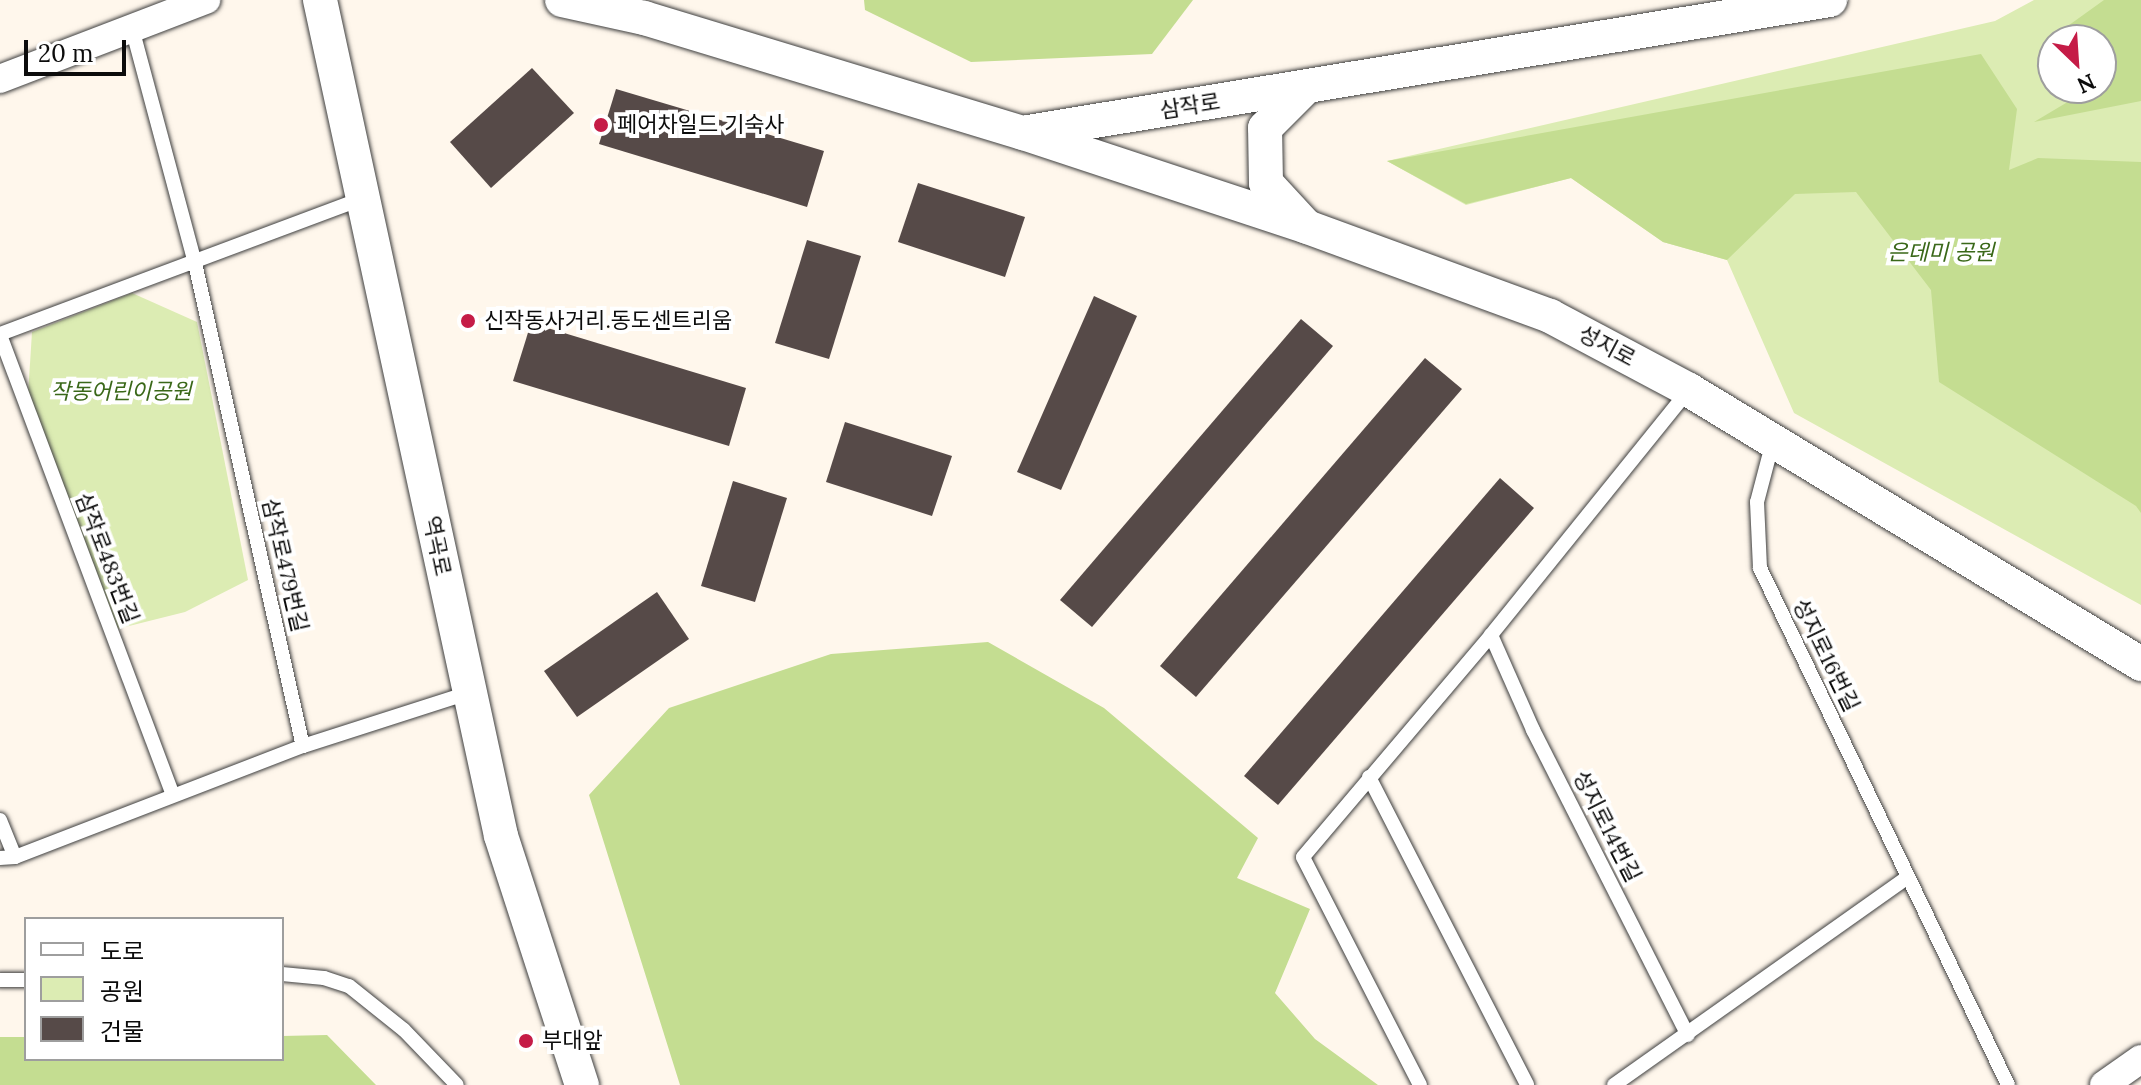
<!DOCTYPE html>
<html>
<head>
<meta charset="utf-8">
<style>
  body { margin:0 }
  #map { position:relative; width:2141px; height:1085px; overflow:hidden; background:#fff7ec; font-family:Lora,"Noto Sans KR",serif }
  div>[style] { position:absolute }
  .green>* { inset:0; background:#dcecb3 }
  .forest>* { inset:0; background:#c4dd91 }
  .building>* { inset:0; background:#564a48 }
  .roads { filter:drop-shadow(0 0 2px #3f3f3f) drop-shadow(0 0 2px #3f3f3f) }
  .service>* { height:14px; margin:-7px; padding:0 7px; transform-origin:7px; border-radius:7px; background:#fff }
  .minor>* { height:28px; margin:-14px; padding:0 14px; transform-origin:14px; border-radius:14px; background:#fff }
  .tertiary>* { height:34px; margin:-17px; padding:0 17px; transform-origin:17px; border-radius:17px; background:#fff }
  .dots>* { width:22px; height:22px; translate:-50% -50%; box-sizing:border-box; border:4px solid #fff; border-radius:50% }
  span { translate:-50% -50%; white-space:nowrap; text-align:center; line-height:1.15; -webkit-text-stroke:8px #fff; paint-order:stroke }
  .street-label { font-size:22px; color:#0c0c0c }
  .poi-label { font-size:22px; color:#0c0c0c }
  .left { translate:0 -50%; text-align:left }
  .park-label { font-size:22px; color:#3a6819; font-style:italic }
  .legend { position:absolute; left:24px; top:917px; width:260px; height:144px; box-sizing:border-box; background:#fff; border:2px solid #9e9e9e; margin:0; padding:10px 14px; list-style:none; font-size:24px; color:#0c0c0c }
  .legend li { display:flex; align-items:center; gap:16px; height:40px }
  .legend b { width:40px; border:2px solid #9e9e9e }
  .north { position:absolute; left:2037px; top:24px; width:80px; height:80px; box-sizing:border-box; background:#fff; border:2px solid #9e9e9e; border-radius:50%; rotate:155deg; font-size:22px; font-weight:700; line-height:32px; text-align:center; color:#0c0c0c }
  .north::after { content:''; display:block; margin:auto; width:28px; height:36px; background:#c51c47; clip-path:polygon(50% 0,100% 100%,50% 72%,0 100%) }
  .scale { position:absolute; left:24px; top:40px; width:102px; height:36px; box-sizing:border-box; border:4px solid #0c0c0c; border-top:0; padding-left:10px; font-size:24px; line-height:28px; white-space:nowrap; color:#0c0c0c; -webkit-text-stroke:6px #fff; paint-order:stroke }
</style>
</head>
<body>
<div id="map">
  <div class="green">
    <div style="clip-path:polygon(evenodd,2034px 0,2141px 0,2141px 605px,1794px 413px,1727px 260px,1663px 242px,1571px 178px,1466px 205px,1387px 161px,1995px 21px,2034px 0,2053px 40px,2101px 40px,2101px 88px,2053px 88px,2053px 40px)"></div>
    <div style="clip-path:polygon(132px 293px,197px 322px,248px 580px,185px 612px,117px 629px,28px 395px,32px 332px)"></div>
  </div>
  <div class="forest">
    <div style="clip-path:polygon(864px 0,1193px 0,1152px 54px,971px 62px,865px 10px)"></div>
    <div style="clip-path:polygon(2104px 0,2141px 0,2141px 101px,2034px 122px,2076px 97px,2075px 88px,2101px 88px,2101px 40px,2067px 40px,2065px 28px)"></div>
    <div style="clip-path:polygon(1981px 54px,2017px 109px,2009px 170px,2038px 158px,2141px 162px,2141px 513px,2136px 506px,1939px 382px,1931px 290px,1856px 192px,1795px 194px,1727px 260px,1663px 242px,1571px 178px,1466px 204px,1387px 161px)"></div>
    <div style="clip-path:polygon(988px 642px,1104px 708px,1258px 838px,1237px 878px,1310px 909px,1275px 993px,1315px 1039px,1378px 1085px,680px 1085px,589px 795px,669px 708px,831px 654px)"></div>
    <div style="clip-path:polygon(327px 1035px,376px 1085px,0 1085px,0 1037px,26px 1037px,26px 1059px,282px 1059px,282px 1036px)"></div>
  </div>
  <div class="building">
    <div style="clip-path:polygon(532px 68px,574px 113px,491px 188px,450px 142px)"></div>
    <div style="clip-path:polygon(616px 89px,824px 151px,807px 207px,599px 144px)"></div>
    <div style="clip-path:polygon(918px 183px,1025px 217px,1005px 277px,898px 242px)"></div>
    <div style="clip-path:polygon(807px 240px,861px 256px,829px 359px,775px 343px)"></div>
    <div style="clip-path:polygon(1094px 296px,1137px 316px,1061px 490px,1017px 472px)"></div>
    <div style="clip-path:polygon(1301px 319px,1333px 346px,1092px 627px,1060px 600px)"></div>
    <div style="clip-path:polygon(531px 323px,746px 388px,729px 446px,513px 381px)"></div>
    <div style="clip-path:polygon(1425px 358px,1462px 389px,1196px 697px,1160px 666px)"></div>
    <div style="clip-path:polygon(845px 422px,952px 456px,932px 516px,826px 482px)"></div>
    <div style="clip-path:polygon(1500px 478px,1534px 508px,1278px 805px,1244px 776px)"></div>
    <div style="clip-path:polygon(733px 481px,787px 498px,755px 602px,701px 586px)"></div>
    <div style="clip-path:polygon(657px 592px,689px 639px,577px 717px,544px 671px)"></div>
  </div>
  <div class="roads">
    <div class="service">
      <div style="left:132px;top:28px;width:239px;rotate:75deg"></div>
      <div style="left:194px;top:259px;width:499px;rotate:77.4deg"></div>
      <div style="left:0;top:334px;width:388px;rotate:-20.5deg"></div>
      <div style="left:0;top:335px;width:491px;rotate:69.4deg"></div>
      <div style="left:1773px;top:441px;width:63px;rotate:104.7deg"></div>
      <div style="left:1757px;top:502px;width:66px;rotate:87.4deg"></div>
      <div style="left:1760px;top:568px;width:573px;rotate:64.37deg"></div>
      <div style="left:1491px;top:635px;width:104px;rotate:66.1deg"></div>
      <div style="left:1533px;top:730px;width:342px;rotate:63.1deg"></div>
      <div style="left:1369px;top:777px;width:346px;rotate:62.8deg"></div>
      <div style="left:0;top:820px;width:40px;rotate:68deg"></div>
      <div style="left:0;top:858px;width:15px;rotate:-4deg"></div>
      <div style="left:15px;top:857px;width:309px;rotate:-21.1deg"></div>
      <div style="left:303px;top:746px;width:173px;rotate:-17.8deg"></div>
      <div style="left:282px;top:974px;width:42px;rotate:5.4deg"></div>
      <div style="left:324px;top:978px;width:26px;rotate:18deg"></div>
      <div style="left:349px;top:986px;width:70px;rotate:38.7deg"></div>
      <div style="left:404px;top:1030px;width:76px;rotate:46.1deg"></div>
      <div style="left:0;top:980px;width:26px"></div>
      <div style="left:1420px;top:1085px;width:256px;rotate:-117.2deg"></div>
      <div style="left:1303px;top:857px;width:291px;rotate:-49.7deg"></div>
      <div style="left:1491px;top:635px;width:315px;rotate:-51.1deg"></div>
      <div style="left:1614px;top:1085px;width:360px;rotate:-35.3deg"></div>
    </div>
    <div class="minor">
      <div style="left:0;top:79px;width:221px;rotate:-21deg"></div>
      <div style="left:2104px;top:1085px;width:45px;rotate:-35.1deg"></div>
    </div>
    <div class="tertiary">
      <div style="left:320px;top:0;width:855px;rotate:77.78deg"></div>
      <div style="left:501px;top:836px;width:262px;rotate:72deg"></div>
      <div style="left:562px;top:0;width:84px;rotate:12.4deg"></div>
      <div style="left:644px;top:18px;width:396px;rotate:16.9deg"></div>
      <div style="left:1023px;top:133px;width:299px;rotate:18.3deg"></div>
      <div style="left:1307px;top:227px;width:259px;rotate:20.1deg"></div>
      <div style="left:1550px;top:316px;width:157px;rotate:28deg"></div>
      <div style="left:1689px;top:390px;width:529px;rotate:31.22deg"></div>
      <div style="left:1028px;top:132px;width:813px;rotate:-9.35deg"></div>
      <div style="left:1304px;top:224px;width:56px;rotate:-132.8deg"></div>
      <div style="left:1266px;top:183px;width:55px;rotate:-91deg"></div>
      <div style="left:1265px;top:128px;width:58px;rotate:-45deg"></div>
    </div>
  </div>
  <div class="dots">
    <div style="left:601px;top:125px;background:#c51c47"></div>
    <div style="left:468px;top:321px;background:#c51c47"></div>
    <div style="left:526px;top:1041px;background:#c51c47"></div>
  </div>
  <div class="street-label">
    <span style="left:1190px;top:106px;rotate:-9deg">삼작로</span>
    <span style="left:1607px;top:346px;rotate:28deg">성지로</span>
    <span style="left:437px;top:546px;rotate:78deg">역곡로</span>
    <span style="left:107px;top:558px;rotate:69deg">삼작로483번길</span>
    <span style="left:285px;top:565px;rotate:77deg">삼작로479번길</span>
    <span style="left:1826px;top:655px;rotate:64deg">성지로16번길</span>
    <span style="left:1607px;top:826px;rotate:63deg">성지로14번길</span>
  </div>
  <div class="poi-label">
    <span class="left" style="left:617px;top:125px">페어차일드 기숙사</span>
    <span class="left" style="left:484px;top:321px">신작동사거리.동도센트리움</span>
    <span class="left" style="left:542px;top:1041px">부대앞</span>
  </div>
  <div class="park-label">
    <span style="left:1941px;top:253px">은데미 공원</span>
    <span style="left:121px;top:392px">작동어린이공원</span>
  </div>
  <ul class="legend">
  <li><b style="height:10px;background:#fff"></b>도로</li>
  <li><b style="height:22px;background:#dcecb3"></b>공원</li>
  <li><b style="height:22px;background:#564a48"></b>건물</li>
  </ul>
  <div class="north">N</div>
  <div class="scale">20 m</div>
</div>
</body>
</html>
